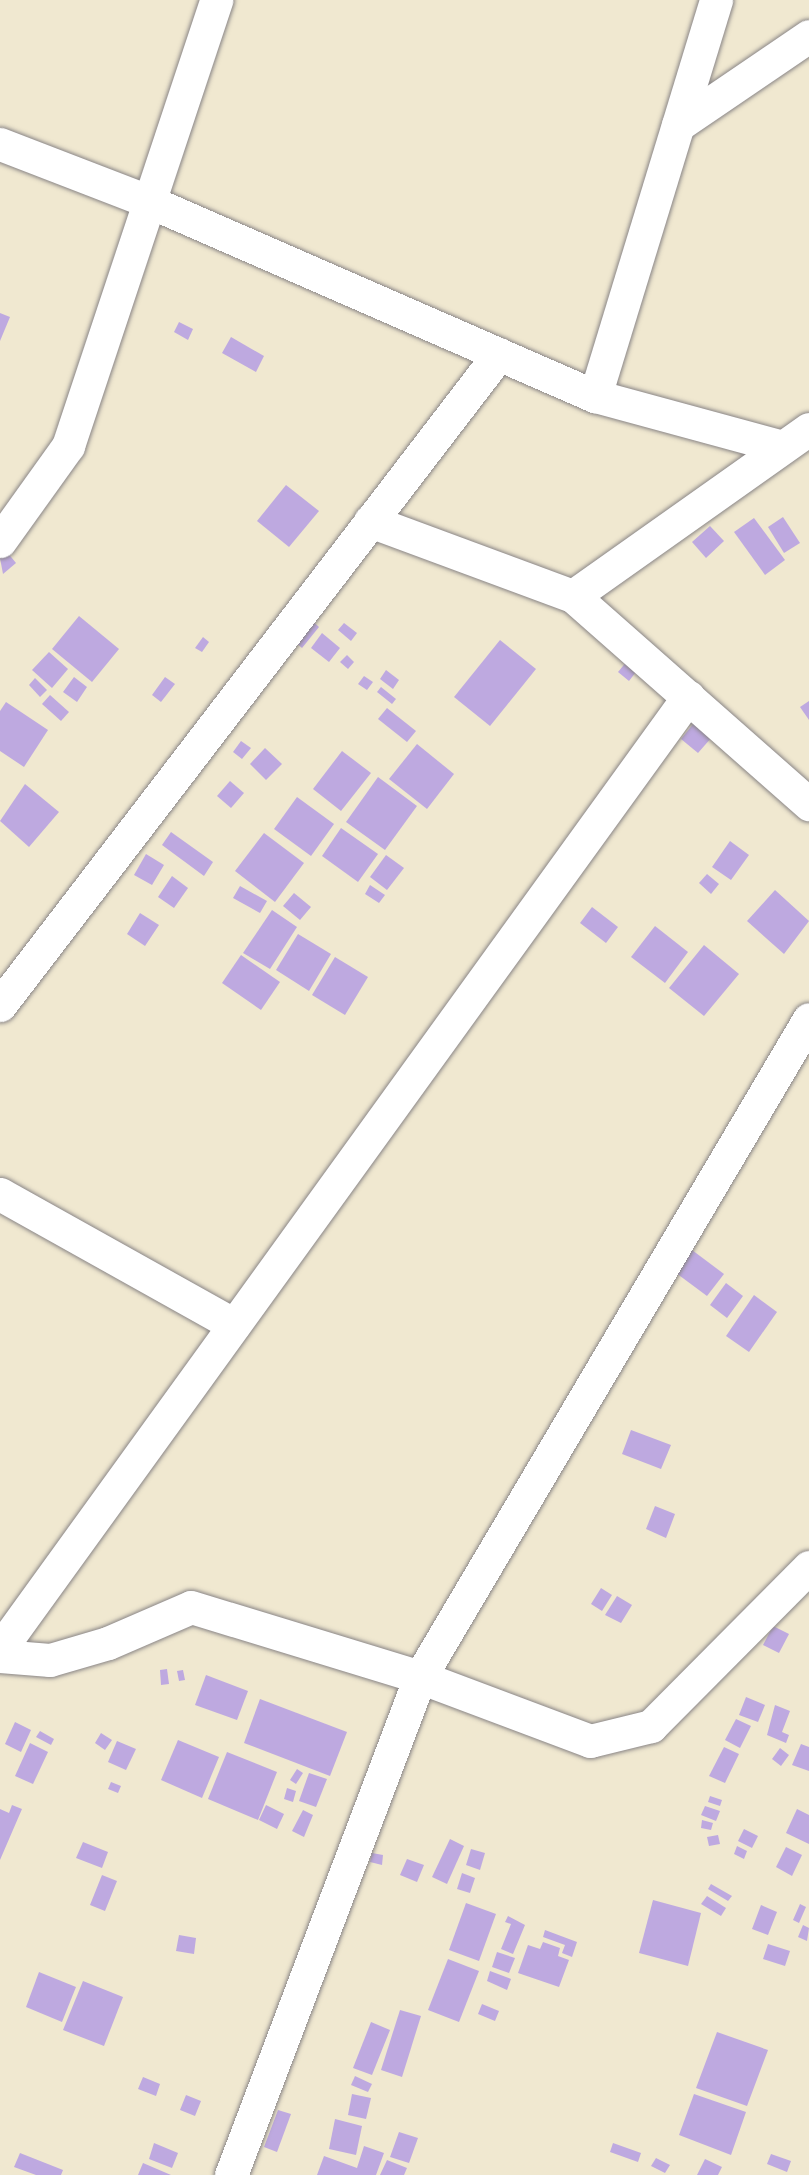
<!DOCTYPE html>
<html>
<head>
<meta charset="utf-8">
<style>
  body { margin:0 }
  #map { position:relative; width:809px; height:2175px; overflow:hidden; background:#f0e8d0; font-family:"Old Standard TT",serif }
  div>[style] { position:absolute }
  .building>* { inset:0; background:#bea9e0 }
  .roads { filter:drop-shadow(0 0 2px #898586) drop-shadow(0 0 2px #898586) }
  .street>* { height:33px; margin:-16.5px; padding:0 16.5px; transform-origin:16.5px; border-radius:16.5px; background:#fff }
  span { translate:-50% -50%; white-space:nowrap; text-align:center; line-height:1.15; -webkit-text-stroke:4.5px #f7f3e8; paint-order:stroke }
</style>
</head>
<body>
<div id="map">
  <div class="building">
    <div style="clip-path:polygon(0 313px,10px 317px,0 341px)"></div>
    <div style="clip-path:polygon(179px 322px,193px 329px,188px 340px,174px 332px)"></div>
    <div style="clip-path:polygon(231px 337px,264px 356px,256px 372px,222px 353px)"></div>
    <div style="clip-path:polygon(286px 485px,319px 511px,289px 547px,257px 521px)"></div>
    <div style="clip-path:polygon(783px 517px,800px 543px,784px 553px,768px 527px)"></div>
    <div style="clip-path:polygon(754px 518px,785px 560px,765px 575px,734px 532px)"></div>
    <div style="clip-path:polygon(710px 526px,724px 541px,706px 558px,692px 542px)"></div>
    <div style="clip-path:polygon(7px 552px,16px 563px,3px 574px,0 558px)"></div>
    <div style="clip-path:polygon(79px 616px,119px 649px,92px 682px,52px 649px)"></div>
    <div style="clip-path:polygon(310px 619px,319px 627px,302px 648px,293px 640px)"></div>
    <div style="clip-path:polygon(344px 623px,357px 633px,351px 641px,338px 630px)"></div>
    <div style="clip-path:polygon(322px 633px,340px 648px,329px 662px,311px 648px)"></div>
    <div style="clip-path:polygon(203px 637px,209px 642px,202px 652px,195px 648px)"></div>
    <div style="clip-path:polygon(500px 640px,536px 669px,490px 726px,454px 697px)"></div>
    <div style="clip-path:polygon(49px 652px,68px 669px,52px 688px,32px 670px)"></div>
    <div style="clip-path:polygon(347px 655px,354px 662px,348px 669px,340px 662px)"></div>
    <div style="clip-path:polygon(628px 660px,639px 668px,629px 681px,618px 672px)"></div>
    <div style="clip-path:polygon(386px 670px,399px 680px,393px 689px,380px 679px)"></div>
    <div style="clip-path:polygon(364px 676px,373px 682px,367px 690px,358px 684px)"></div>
    <div style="clip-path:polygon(74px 677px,87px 687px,77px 702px,63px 692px)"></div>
    <div style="clip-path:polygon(165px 677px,175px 684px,161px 702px,152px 695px)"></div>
    <div style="clip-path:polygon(35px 678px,47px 690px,40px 697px,29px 685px)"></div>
    <div style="clip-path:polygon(381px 687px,396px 699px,392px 704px,377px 692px)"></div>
    <div style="clip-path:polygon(50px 695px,69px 712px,61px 721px,42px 704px)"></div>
    <div style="clip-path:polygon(809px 701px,809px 720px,800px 707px)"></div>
    <div style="clip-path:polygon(6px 702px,48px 730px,24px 767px,0 751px,0 711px)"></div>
    <div style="clip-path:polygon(387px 708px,416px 731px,407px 742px,378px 719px)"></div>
    <div style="clip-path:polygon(694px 723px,712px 737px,698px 753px,681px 739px)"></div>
    <div style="clip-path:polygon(241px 741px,251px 748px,242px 759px,233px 752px)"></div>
    <div style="clip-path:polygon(417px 744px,454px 774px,427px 809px,389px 779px)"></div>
    <div style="clip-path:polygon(265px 748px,282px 764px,266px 780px,250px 764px)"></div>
    <div style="clip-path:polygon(342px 751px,371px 773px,341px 811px,313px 789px)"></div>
    <div style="clip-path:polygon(378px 777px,417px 806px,385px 850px,346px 822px)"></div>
    <div style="clip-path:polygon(230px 781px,244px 793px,231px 808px,217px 796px)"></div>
    <div style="clip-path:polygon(25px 784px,59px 812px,29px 847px,0 821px)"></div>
    <div style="clip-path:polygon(297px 797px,334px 824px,311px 856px,274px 829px)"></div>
    <div style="clip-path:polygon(341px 828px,378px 854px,358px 882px,322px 856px)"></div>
    <div style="clip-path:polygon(171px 832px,213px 862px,204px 876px,162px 845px)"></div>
    <div style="clip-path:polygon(264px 833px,304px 863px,275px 902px,235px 871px)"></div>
    <div style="clip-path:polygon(730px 841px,749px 855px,731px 880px,712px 867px)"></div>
    <div style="clip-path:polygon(146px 854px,164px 865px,152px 885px,134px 875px)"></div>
    <div style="clip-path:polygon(386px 855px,404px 868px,387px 890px,370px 877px)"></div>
    <div style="clip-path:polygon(707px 874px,719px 884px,711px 894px,699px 883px)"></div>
    <div style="clip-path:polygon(172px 876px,188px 888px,174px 908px,158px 897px)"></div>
    <div style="clip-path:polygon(370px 885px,385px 895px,379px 903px,365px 894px)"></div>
    <div style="clip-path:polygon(240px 886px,267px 901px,260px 913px,233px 898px)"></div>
    <div style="clip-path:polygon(775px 890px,809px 921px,784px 954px,747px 921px)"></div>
    <div style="clip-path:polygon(294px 893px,311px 907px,300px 920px,283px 906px)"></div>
    <div style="clip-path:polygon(592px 907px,618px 927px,606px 943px,580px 923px)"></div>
    <div style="clip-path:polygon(272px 910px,297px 927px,270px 969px,243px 953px)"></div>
    <div style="clip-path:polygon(140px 913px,159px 925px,145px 946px,127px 934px)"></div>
    <div style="clip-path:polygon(655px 926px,688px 952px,665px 983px,631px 957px)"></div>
    <div style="clip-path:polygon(298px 934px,331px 954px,309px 991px,276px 970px)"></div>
    <div style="clip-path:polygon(704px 945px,739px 974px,704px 1016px,669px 988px)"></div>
    <div style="clip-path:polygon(241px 955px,280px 982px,261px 1010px,222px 983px)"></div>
    <div style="clip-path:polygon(335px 957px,368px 977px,345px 1015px,312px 995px)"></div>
    <div style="clip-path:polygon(688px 1247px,724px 1274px,707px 1296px,672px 1270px)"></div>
    <div style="clip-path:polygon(726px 1283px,743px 1296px,727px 1318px,710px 1305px)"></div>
    <div style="clip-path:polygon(754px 1295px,777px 1312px,749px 1352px,726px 1336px)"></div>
    <div style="clip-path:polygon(631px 1430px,671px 1445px,661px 1469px,622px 1454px)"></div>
    <div style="clip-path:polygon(655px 1506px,675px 1514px,666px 1538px,646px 1529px)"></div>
    <div style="clip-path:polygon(601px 1588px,612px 1595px,602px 1611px,591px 1604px)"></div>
    <div style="clip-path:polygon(617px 1596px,632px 1605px,621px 1623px,605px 1615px)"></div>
    <div style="clip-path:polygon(773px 1626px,789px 1634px,779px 1653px,763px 1645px)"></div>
    <div style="clip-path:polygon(167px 1669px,169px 1684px,161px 1685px,160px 1670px)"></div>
    <div style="clip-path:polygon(183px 1670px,185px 1680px,179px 1681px,177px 1671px)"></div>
    <div style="clip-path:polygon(206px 1675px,248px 1691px,237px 1720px,195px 1705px)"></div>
    <div style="clip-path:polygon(746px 1697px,765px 1705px,758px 1722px,739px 1715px)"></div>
    <div style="clip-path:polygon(260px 1699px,347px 1732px,330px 1776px,244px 1743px)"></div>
    <div style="clip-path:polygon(775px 1705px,790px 1711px,782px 1732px,789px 1735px,786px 1743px,767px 1735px)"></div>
    <div style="clip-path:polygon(736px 1719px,751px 1726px,740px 1748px,725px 1740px)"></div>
    <div style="clip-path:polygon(15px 1722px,31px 1730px,21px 1752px,5px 1744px)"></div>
    <div style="clip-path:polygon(40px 1731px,54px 1739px,51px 1745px,36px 1737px)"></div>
    <div style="clip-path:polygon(101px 1733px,112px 1740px,105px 1750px,95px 1743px)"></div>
    <div style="clip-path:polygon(178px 1740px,219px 1757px,202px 1798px,161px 1780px)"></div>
    <div style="clip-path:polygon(117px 1741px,136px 1749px,126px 1770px,108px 1762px)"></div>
    <div style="clip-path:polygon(30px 1743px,48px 1752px,33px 1784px,15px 1776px)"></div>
    <div style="clip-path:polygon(801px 1744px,809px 1747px,809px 1771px,792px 1765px)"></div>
    <div style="clip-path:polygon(724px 1747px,739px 1754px,725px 1783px,709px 1776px)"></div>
    <div style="clip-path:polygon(780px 1748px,789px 1755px,781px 1766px,772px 1759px)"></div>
    <div style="clip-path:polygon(227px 1752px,277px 1772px,258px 1820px,208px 1799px)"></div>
    <div style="clip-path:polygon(297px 1769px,303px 1773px,296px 1784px,290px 1780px)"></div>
    <div style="clip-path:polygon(309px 1773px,327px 1779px,316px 1807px,299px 1801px)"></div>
    <div style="clip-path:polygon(111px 1782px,121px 1786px,118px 1793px,108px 1789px)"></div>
    <div style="clip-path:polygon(287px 1788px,296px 1791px,293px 1802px,284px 1799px)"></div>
    <div style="clip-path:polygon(710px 1796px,722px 1800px,720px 1806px,708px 1802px)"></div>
    <div style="clip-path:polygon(12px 1805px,22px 1809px,0 1860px,0 1809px,9px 1813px)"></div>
    <div style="clip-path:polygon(266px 1805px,284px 1814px,277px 1829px,259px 1820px)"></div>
    <div style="clip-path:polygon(705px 1806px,720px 1811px,716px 1821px,701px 1815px)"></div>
    <div style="clip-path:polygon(797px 1809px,809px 1815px,809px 1844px,786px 1833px)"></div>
    <div style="clip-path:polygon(303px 1810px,313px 1815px,304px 1837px,292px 1831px)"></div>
    <div style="clip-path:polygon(702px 1820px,713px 1823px,711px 1830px,701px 1828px)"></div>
    <div style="clip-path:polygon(744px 1829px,758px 1836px,752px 1848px,738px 1841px)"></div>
    <div style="clip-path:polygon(718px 1835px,720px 1844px,709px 1846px,707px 1837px)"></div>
    <div style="clip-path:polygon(450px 1839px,464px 1846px,447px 1884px,432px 1877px)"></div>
    <div style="clip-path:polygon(83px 1842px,108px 1852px,102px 1868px,76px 1858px)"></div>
    <div style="clip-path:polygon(737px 1846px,747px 1851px,744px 1859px,734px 1854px)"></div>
    <div style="clip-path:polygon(786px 1847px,802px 1855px,792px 1876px,776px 1867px)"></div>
    <div style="clip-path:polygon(471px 1849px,485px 1853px,480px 1870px,466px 1865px)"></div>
    <div style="clip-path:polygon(372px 1853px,383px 1855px,382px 1865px,370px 1862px)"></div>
    <div style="clip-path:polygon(407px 1859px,424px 1865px,417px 1882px,400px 1875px)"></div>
    <div style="clip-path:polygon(462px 1873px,475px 1878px,470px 1893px,457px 1889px)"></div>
    <div style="clip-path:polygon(102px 1875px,117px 1881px,105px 1911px,90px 1905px)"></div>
    <div style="clip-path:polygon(711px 1884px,732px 1896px,728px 1901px,708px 1889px)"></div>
    <div style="clip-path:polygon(707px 1896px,726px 1908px,721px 1916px,701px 1904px)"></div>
    <div style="clip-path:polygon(653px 1900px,701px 1913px,688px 1966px,639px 1953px)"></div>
    <div style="clip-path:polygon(466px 1903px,496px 1914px,479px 1961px,449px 1950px)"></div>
    <div style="clip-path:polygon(800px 1904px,806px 1907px,799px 1923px,793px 1920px)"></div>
    <div style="clip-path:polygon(761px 1905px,777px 1912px,768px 1935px,752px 1929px)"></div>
    <div style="clip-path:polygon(508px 1916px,525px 1925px,513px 1954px,501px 1949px,511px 1924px,505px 1922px)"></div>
    <div style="clip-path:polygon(803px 1925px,809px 1928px,807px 1941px,798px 1937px)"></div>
    <div style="clip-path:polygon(545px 1930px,577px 1942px,572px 1957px,562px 1953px,565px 1945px,543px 1937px)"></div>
    <div style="clip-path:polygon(179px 1935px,196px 1938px,194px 1954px,176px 1951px)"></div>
    <div style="clip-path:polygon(543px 1942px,560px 1948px,558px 1956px,569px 1960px,559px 1987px,518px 1973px,528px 1945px,540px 1949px)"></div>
    <div style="clip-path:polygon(768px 1944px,790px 1951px,785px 1966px,763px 1959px)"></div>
    <div style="clip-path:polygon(497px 1952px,515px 1958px,509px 1973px,492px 1967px)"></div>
    <div style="clip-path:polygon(448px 1959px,479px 1971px,459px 2022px,428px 2010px)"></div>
    <div style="clip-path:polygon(490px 1971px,511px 1979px,507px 1990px,487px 1981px)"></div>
    <div style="clip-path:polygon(39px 1972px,76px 1987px,62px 2022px,26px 2007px)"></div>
    <div style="clip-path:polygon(83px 1981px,123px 1997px,104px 2046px,63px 2030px)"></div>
    <div style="clip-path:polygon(482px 2004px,499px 2011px,495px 2021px,478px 2014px)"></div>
    <div style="clip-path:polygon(400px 2010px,421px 2016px,402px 2077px,381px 2070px)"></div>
    <div style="clip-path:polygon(371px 2022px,390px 2030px,372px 2075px,353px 2068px)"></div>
    <div style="clip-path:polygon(717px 2032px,768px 2050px,747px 2106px,696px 2088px)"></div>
    <div style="clip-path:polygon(355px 2076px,372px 2084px,368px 2092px,351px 2085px)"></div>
    <div style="clip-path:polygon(143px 2077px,160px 2084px,156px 2096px,138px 2089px)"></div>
    <div style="clip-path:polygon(352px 2094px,371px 2098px,366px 2119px,348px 2115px)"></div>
    <div style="clip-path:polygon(694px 2094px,746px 2112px,731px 2155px,679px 2135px)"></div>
    <div style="clip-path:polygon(186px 2095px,201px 2101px,195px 2116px,180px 2110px)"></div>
    <div style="clip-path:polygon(278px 2110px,291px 2114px,277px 2152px,264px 2147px)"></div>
    <div style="clip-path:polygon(335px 2119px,362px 2126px,356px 2155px,329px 2149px)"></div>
    <div style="clip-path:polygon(399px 2132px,418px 2138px,409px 2163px,390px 2157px)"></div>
    <div style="clip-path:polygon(154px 2143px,178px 2153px,172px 2168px,149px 2159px)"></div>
    <div style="clip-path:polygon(613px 2143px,641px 2153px,638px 2162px,610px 2152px)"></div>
    <div style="clip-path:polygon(364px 2146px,384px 2153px,376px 2175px,317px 2175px,324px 2156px,357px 2168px)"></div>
    <div style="clip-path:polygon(20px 2153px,63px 2170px,61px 2175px,36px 2175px,14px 2167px)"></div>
    <div style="clip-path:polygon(771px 2154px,791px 2161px,787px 2172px,767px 2164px)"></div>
    <div style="clip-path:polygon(656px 2158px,670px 2165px,665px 2173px,651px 2166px)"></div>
    <div style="clip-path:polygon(705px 2159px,722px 2167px,718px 2175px,697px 2175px)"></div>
    <div style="clip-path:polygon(387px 2160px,407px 2168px,404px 2175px,380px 2175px)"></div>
    <div style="clip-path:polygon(143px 2163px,171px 2175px,138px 2175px)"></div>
  </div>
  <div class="roads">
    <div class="street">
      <div style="left:678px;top:125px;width:158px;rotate:-34.2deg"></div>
      <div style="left:0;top:144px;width:159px;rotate:21.1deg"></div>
      <div style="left:148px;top:201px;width:488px;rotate:23.6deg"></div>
      <div style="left:595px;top:396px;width:191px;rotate:15.2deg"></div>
      <div style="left:595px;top:396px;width:414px;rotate:-73deg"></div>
      <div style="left:370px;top:521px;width:216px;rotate:20.3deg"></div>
      <div style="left:573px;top:596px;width:315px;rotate:41.4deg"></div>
      <div style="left:0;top:541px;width:117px;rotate:-54.4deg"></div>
      <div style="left:68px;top:446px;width:470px;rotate:-71.6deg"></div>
      <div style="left:573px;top:596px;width:289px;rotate:-35.3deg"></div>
      <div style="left:0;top:1005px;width:820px;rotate:-52.53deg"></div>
      <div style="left:0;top:1194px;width:268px;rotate:29.2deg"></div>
      <div style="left:0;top:1649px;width:1175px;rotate:-54.14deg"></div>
      <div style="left:0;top:1656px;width:50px;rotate:4.6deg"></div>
      <div style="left:50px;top:1660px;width:60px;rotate:-16.3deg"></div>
      <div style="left:108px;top:1643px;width:90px;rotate:-23.4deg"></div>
      <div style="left:191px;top:1607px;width:239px;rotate:17deg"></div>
      <div style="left:420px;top:1677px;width:182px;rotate:20.6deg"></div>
      <div style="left:590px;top:1741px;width:63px;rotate:-13.8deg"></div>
      <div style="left:651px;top:1726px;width:224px;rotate:-45.2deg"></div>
      <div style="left:231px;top:2175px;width:533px;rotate:-69.22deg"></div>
      <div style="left:420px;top:1677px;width:764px;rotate:-59.41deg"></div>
    </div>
  </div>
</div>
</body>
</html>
